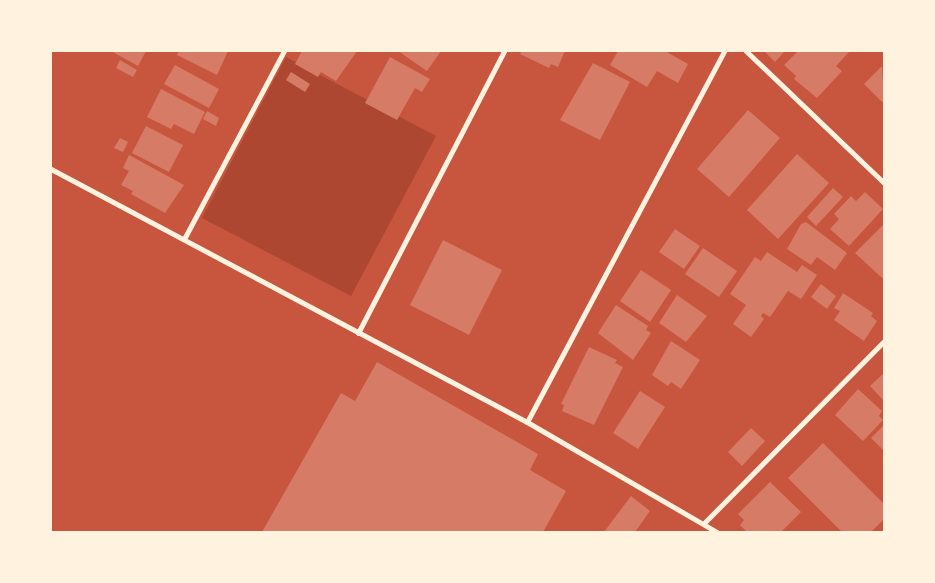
<!DOCTYPE html>
<html>
<head>
<meta charset="utf-8">
<style>
  body { margin:0 }
  #map { position:relative; width:935px; height:583px; overflow:hidden; background:#c8553d; font-family:"Noto Serif",serif }
  div>[style] { position:absolute }
  .green>* { inset:0; background:#ae4732 }
  .building>* { inset:0; background:#d67c66 }
  .minor>* { height:5px; margin:-2.5px; padding:0 2.5px; transform-origin:2.5px; border-radius:2.5px; background:#fff3e0 }
  span { translate:-50% -50%; white-space:nowrap; text-align:center; line-height:1.15; -webkit-text-stroke:4px #fff3e0; paint-order:stroke }
  .frame { position:absolute; inset:0; border:52px solid #fff3e0; pointer-events:none }
</style>
</head>
<body>
<div id="map">
  <div class="green">
    <div style="clip-path:polygon(286px 57px,436px 136px,351px 296px,202px 218px)"></div>
  </div>
  <div class="building">
    <div style="clip-path:polygon(111px 51px,146px 51px,138px 66px)"></div>
    <div style="clip-path:polygon(179px 51px,228px 51px,217px 75px,177px 55px)"></div>
    <div style="clip-path:polygon(302px 51px,357px 51px,336px 81px,321px 72px,318px 77px,295px 64px)"></div>
    <div style="clip-path:polygon(398px 51px,441px 51px,427px 71px)"></div>
    <div style="clip-path:polygon(522px 51px,565px 51px,558px 67px,551px 64px,549px 68px,520px 54px)"></div>
    <div style="clip-path:polygon(618px 51px,665px 51px,688px 64px,678px 83px,657px 71px,647px 87px,610px 65px)"></div>
    <div style="clip-path:polygon(764px 51px,785px 51px,775px 62px)"></div>
    <div style="clip-path:polygon(798px 51px,850px 51px,836px 66px,842px 71px,817px 98px,794px 79px,796px 76px,784px 65px)"></div>
    <div style="clip-path:polygon(390px 57px,430px 79px,422px 92px,415px 88px,397px 120px,365px 103px)"></div>
    <div style="clip-path:polygon(120px 60px,137px 70px,133px 77px,116px 68px)"></div>
    <div style="clip-path:polygon(593px 63px,630px 82px,600px 140px,560px 120px)"></div>
    <div style="clip-path:polygon(175px 65px,219px 89px,209px 108px,164px 84px)"></div>
    <div style="clip-path:polygon(882px 66px,884px 100px,882px 102px,864px 84px)"></div>
    <div style="clip-path:polygon(291px 72px,310px 84px,305px 92px,286px 80px)"></div>
    <div style="clip-path:polygon(161px 89px,205px 112px,194px 134px,174px 124px,171px 129px,147px 117px)"></div>
    <div style="clip-path:polygon(748px 110px,780px 138px,729px 197px,697px 169px)"></div>
    <div style="clip-path:polygon(207px 111px,219px 118px,216px 126px,203px 119px)"></div>
    <div style="clip-path:polygon(146px 126px,183px 145px,169px 172px,132px 153px)"></div>
    <div style="clip-path:polygon(120px 138px,128px 142px,123px 152px,114px 148px)"></div>
    <div style="clip-path:polygon(797px 154px,829px 183px,778px 239px,747px 210px)"></div>
    <div style="clip-path:polygon(129px 155px,184px 185px,165px 213px,131px 194px,133px 191px,121px 185px,129px 171px,123px 168px)"></div>
    <div style="clip-path:polygon(833px 188px,843px 197px,816px 226px,807px 217px)"></div>
    <div style="clip-path:polygon(865px 192px,883px 209px,849px 246px,830px 229px,839px 219px,834px 214px,851px 196px,856px 201px)"></div>
    <div style="clip-path:polygon(806px 222px,847px 253px,835px 270px,817px 257px,811px 265px,787px 249px,801px 224px)"></div>
    <div style="clip-path:polygon(883px 225px,884px 277px,882px 278px,855px 253px)"></div>
    <div style="clip-path:polygon(675px 229px,700px 246px,684px 269px,659px 252px)"></div>
    <div style="clip-path:polygon(443px 240px,502px 270px,469px 335px,410px 305px)"></div>
    <div style="clip-path:polygon(703px 248px,737px 271px,719px 297px,685px 274px)"></div>
    <div style="clip-path:polygon(767px 252px,797px 272px,802px 265px,817px 275px,801px 299px,788px 291px,770px 317px,763px 313px,761px 316px,764px 319px,751px 337px,733px 324px,746px 305px,730px 294px,755px 257px,761px 261px)"></div>
    <div style="clip-path:polygon(641px 270px,671px 290px,650px 322px,620px 301px)"></div>
    <div style="clip-path:polygon(821px 284px,836px 296px,827px 309px,811px 297px)"></div>
    <div style="clip-path:polygon(843px 293px,873px 313px,871px 316px,877px 321px,864px 341px,834px 320px,840px 311px,834px 308px)"></div>
    <div style="clip-path:polygon(677px 295px,707px 316px,686px 342px,659px 323px)"></div>
    <div style="clip-path:polygon(616px 305px,648px 326px,646px 330px,651px 333px,633px 360px,598px 333px)"></div>
    <div style="clip-path:polygon(671px 341px,700px 360px,681px 389px,671px 382px,668px 386px,652px 375px)"></div>
    <div style="clip-path:polygon(589px 347px,617px 360px,615px 363px,623px 367px,594px 425px,562px 411px,564px 405px,561px 404px)"></div>
    <div style="clip-path:polygon(377px 362px,538px 454px,530px 470px,566px 491px,543px 532px,262px 532px,341px 393px,355px 401px)"></div>
    <div style="clip-path:polygon(884px 373px,884px 401px,870px 386px)"></div>
    <div style="clip-path:polygon(858px 389px,882px 411px,879px 416px,883px 420px,863px 441px,835px 415px)"></div>
    <div style="clip-path:polygon(640px 391px,665px 407px,638px 449px,613px 433px)"></div>
    <div style="clip-path:polygon(884px 425px,884px 451px,871px 438px)"></div>
    <div style="clip-path:polygon(751px 428px,765px 441px,742px 466px,728px 452px)"></div>
    <div style="clip-path:polygon(823px 443px,884px 504px,884px 519px,871px 532px,842px 532px,788px 478px)"></div>
    <div style="clip-path:polygon(770px 482px,801px 512px,781px 532px,747px 532px,740px 525px,744px 520px,738px 514px)"></div>
    <div style="clip-path:polygon(631px 496px,650px 511px,635px 532px,604px 532px)"></div>
  </div>
  <div class="minor">
    <div style="left:746px;top:51px;width:191px;rotate:43.7deg"></div>
    <div style="left:51px;top:169px;width:539px;rotate:27.99deg"></div>
    <div style="left:527px;top:422px;width:220px;rotate:30.1deg"></div>
    <div style="left:184px;top:239px;width:213px;rotate:-62deg"></div>
    <div style="left:358px;top:333px;width:318px;rotate:-62.6deg"></div>
    <div style="left:527px;top:422px;width:420px;rotate:-62deg"></div>
    <div style="left:705px;top:522px;width:255px;rotate:-45.3deg"></div>
  </div>
  <div class="frame"></div>
</div>
</body>
</html>
